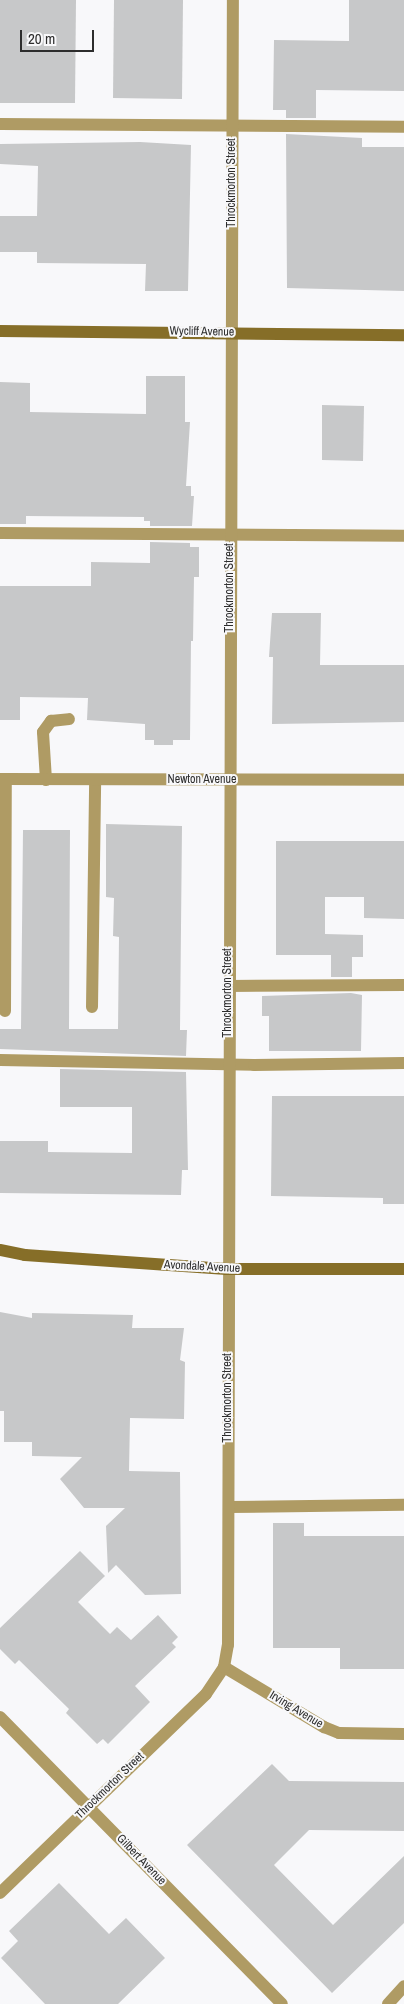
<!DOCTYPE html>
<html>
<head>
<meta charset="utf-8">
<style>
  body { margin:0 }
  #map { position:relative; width:404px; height:2004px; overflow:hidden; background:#f8f8fa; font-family:"Archivo Narrow",sans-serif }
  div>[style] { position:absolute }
  .building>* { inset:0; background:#c7c8c9 }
  .lane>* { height:12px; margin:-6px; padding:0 6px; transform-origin:6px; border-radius:6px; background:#af9b64 }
  .street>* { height:12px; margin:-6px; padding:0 6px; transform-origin:6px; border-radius:6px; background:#af9b64 }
  .secondary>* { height:12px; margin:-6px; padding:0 6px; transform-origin:6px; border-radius:6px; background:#866e28 }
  span { translate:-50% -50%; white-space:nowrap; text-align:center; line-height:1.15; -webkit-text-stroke:4px #f8f8fa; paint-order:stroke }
  .street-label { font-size:12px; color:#2d2d2d }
  .scale { position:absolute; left:20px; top:30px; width:74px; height:22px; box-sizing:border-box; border:2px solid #2d2d2d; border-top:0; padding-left:6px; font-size:15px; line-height:18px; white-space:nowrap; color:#2d2d2d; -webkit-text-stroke:4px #f8f8fa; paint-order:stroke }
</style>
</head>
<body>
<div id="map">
  <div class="building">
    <div style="clip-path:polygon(0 0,76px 0,75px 103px,0 103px)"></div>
    <div style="clip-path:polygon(114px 0,183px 0,182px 99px,113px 98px)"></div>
    <div style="clip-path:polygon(349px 0,404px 0,404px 91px,316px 90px,316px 118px,286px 118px,286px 110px,273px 110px,274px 40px,349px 41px)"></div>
    <div style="clip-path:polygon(286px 134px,362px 138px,362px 147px,404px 147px,404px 291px,287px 288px)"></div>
    <div style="clip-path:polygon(140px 142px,191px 145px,188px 291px,145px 291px,146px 264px,37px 263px,37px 252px,0 252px,0 216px,37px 216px,38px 166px,0 164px,0 144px)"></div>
    <div style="clip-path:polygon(146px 376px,185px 376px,185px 422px,190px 422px,186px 486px,191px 486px,191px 496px,194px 496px,192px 526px,150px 526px,150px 521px,144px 521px,144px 517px,26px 516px,26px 524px,0 524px,0 382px,30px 383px,30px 412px,146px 414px)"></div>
    <div style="clip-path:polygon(322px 405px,364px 406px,363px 461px,322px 460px)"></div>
    <div style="clip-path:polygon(150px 542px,190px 543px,190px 547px,199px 547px,199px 577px,194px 577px,193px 641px,191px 641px,190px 740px,173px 740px,173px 745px,154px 745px,154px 740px,145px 740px,145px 724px,87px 720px,88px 698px,20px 697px,20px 720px,0 720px,0 586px,91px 586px,91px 562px,150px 563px)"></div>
    <div style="clip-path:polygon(272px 613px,321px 613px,320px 665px,404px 665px,404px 722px,272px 724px,273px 657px,269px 657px)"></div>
    <div style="clip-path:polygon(106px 824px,182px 826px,180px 1030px,187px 1030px,186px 1056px,0 1049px,0 1029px,21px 1029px,23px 830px,70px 830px,69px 1029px,118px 1029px,119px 937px,113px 936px,114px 898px,106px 897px)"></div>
    <div style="clip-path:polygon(276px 841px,404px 841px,404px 919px,364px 918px,364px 897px,325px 897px,325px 934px,363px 935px,363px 957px,352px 957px,352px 977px,331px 977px,331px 955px,276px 955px)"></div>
    <div style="clip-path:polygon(351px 993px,362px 995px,361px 1051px,269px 1051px,269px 1016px,262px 1016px,262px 996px)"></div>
    <div style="clip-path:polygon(60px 1069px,186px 1072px,188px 1170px,182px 1170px,181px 1195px,0 1193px,0 1141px,48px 1141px,48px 1152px,132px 1153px,132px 1107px,60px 1107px)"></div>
    <div style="clip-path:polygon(272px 1096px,404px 1096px,404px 1204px,383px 1204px,383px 1198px,271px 1196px)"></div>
    <div style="clip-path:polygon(0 1312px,32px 1318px,32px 1313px,133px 1315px,132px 1328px,184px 1328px,180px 1360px,185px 1362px,184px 1419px,130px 1418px,129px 1471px,180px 1472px,181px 1594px,145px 1595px,116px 1565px,108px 1573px,106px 1526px,125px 1508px,84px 1508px,60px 1479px,82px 1457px,32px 1456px,32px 1442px,4px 1442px,4px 1411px,0 1411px)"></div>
    <div style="clip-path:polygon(273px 1523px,304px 1523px,304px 1536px,404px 1536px,404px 1669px,340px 1669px,340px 1648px,273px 1648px)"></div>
    <div style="clip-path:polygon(80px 1551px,105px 1576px,78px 1602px,110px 1634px,117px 1627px,131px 1640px,158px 1615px,178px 1637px,172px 1643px,176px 1647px,135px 1686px,150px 1702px,108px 1744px,103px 1739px,97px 1744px,66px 1713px,69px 1709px,19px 1660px,15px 1664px,0 1649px,0 1628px)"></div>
    <div style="clip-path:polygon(272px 1764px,289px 1781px,404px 1782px,404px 1831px,309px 1830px,274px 1865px,333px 1925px,404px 1856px,404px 1923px,332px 1993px,187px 1845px)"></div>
    <div style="clip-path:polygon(59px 1883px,109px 1934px,126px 1918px,165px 1958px,118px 2004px,45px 2004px,1px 1958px,18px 1941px,9px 1931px)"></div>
  </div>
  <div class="lane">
    <div style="left:0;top:124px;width:404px;rotate:0.4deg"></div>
    <div style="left:0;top:533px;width:404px;rotate:0.4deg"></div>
    <div style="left:46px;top:780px;width:48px;rotate:-93.6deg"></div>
    <div style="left:43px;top:732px;width:14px;rotate:-54deg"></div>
    <div style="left:51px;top:721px;width:18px;rotate:-6deg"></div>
    <div style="left:228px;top:986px;width:176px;rotate:-0.3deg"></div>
    <div style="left:92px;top:1007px;width:227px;rotate:-89.2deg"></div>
    <div style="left:5px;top:1011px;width:232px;rotate:-89.8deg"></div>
    <div style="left:0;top:1060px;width:254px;rotate:1.1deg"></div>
    <div style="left:254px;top:1065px;width:150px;rotate:-0.8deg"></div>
    <div style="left:229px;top:1507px;width:175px;rotate:-0.7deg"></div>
    <div style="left:388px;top:2004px;width:24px;rotate:-48deg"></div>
  </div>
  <div class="street">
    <div style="left:0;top:779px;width:404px;rotate:0.1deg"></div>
    <div style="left:224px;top:1667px;width:117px;rotate:31deg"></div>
    <div style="left:324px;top:1727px;width:16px;rotate:22deg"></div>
    <div style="left:339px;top:1733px;width:65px;rotate:0.9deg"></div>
    <div style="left:0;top:1717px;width:402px;rotate:45.5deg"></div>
    <div style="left:0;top:1893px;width:286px;rotate:-44deg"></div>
    <div style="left:206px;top:1694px;width:32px;rotate:-56deg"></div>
    <div style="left:224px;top:1667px;width:22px;rotate:-80deg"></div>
    <div style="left:228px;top:1645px;width:1645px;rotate:-89.83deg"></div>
  </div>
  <div class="secondary">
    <div style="left:0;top:331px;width:404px;rotate:0.6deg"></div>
    <div style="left:0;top:1250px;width:25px;rotate:11deg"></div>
    <div style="left:25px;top:1255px;width:202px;rotate:4deg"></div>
    <div style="left:227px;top:1269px;width:177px"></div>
  </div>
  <div class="street-label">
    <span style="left:232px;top:183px;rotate:-90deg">Throckmorton Street</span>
    <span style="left:202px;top:332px;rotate:1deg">Wycliff Avenue</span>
    <span style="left:230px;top:588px;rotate:-90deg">Throckmorton Street</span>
    <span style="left:202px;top:780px">Newton Avenue</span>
    <span style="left:228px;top:993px;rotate:-90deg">Throckmorton Street</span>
    <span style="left:202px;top:1267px;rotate:3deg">Avondale Avenue</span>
    <span style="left:228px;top:1398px;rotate:-90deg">Throckmorton Street</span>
    <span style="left:296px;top:1710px;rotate:31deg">Irving Avenue</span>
    <span style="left:110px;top:1786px;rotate:-44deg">Throckmorton Street</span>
    <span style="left:141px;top:1860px;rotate:46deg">Gilbert Avenue</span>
  </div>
  <div class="scale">20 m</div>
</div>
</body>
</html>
